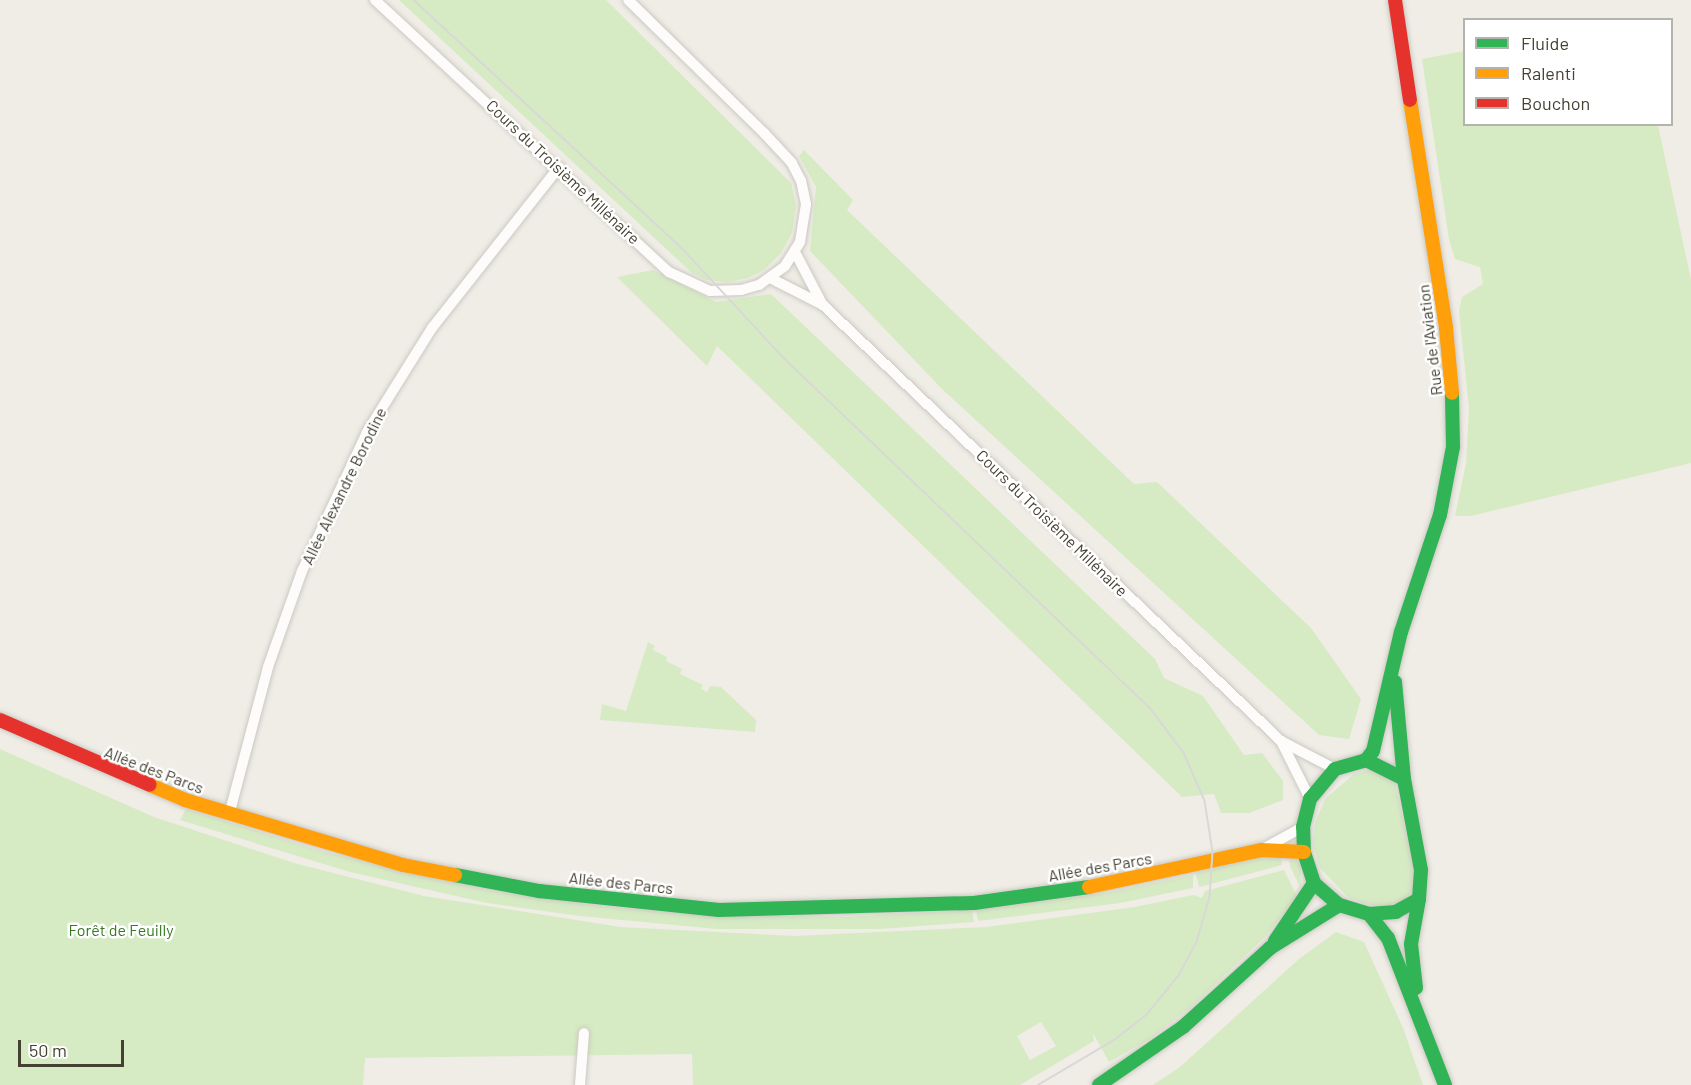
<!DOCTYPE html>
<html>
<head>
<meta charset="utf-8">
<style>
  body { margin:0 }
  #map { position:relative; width:1691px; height:1085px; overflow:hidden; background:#efede6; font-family:Barlow,sans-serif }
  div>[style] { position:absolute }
  .green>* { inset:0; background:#d6ebc3 }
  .roads { filter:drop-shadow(0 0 2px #cbc9c2) drop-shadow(0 0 2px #cbc9c2) }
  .street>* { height:10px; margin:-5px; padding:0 5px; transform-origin:5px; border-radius:5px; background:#fdfcfb }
  .fast>* { height:14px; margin:-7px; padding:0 7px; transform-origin:7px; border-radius:7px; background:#30b455 }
  .slow>* { height:14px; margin:-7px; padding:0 7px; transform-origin:7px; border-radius:7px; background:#ff9f0a }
  .jam>* { height:14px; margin:-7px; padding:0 7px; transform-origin:7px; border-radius:7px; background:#e5322d }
  .tram>* { height:1.5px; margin:-0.75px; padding:0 0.75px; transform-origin:0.75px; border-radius:0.75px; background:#d8d8d7 }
  span { translate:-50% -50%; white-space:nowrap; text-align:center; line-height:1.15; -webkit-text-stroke:5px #fff; paint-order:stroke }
  .street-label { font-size:16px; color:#444032 }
  .park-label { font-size:16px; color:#367922 }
  .legend { position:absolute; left:1463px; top:18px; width:210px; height:108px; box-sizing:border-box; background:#fff; border:2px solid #b4b3ad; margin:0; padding:8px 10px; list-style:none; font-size:18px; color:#444032 }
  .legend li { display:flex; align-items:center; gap:12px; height:30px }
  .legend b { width:30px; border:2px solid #b4b3ad }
  .scale { position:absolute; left:18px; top:1040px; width:106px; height:27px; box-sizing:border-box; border:3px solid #444032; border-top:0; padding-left:8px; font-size:18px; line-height:21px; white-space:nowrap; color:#444032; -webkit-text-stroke:4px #fff; paint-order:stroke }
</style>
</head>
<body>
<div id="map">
  <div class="green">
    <div style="clip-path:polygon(399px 0,606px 0,791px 183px,796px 205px,792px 233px,781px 253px,764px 270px,748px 278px,728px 282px,706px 280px,692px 273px)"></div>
    <div style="clip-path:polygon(1464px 51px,1464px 124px,1658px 125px,1691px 280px,1691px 463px,1471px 516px,1455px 516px,1466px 463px,1469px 409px,1459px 311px,1462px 297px,1483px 284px,1480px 267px,1455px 259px,1449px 239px,1422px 59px)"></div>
    <div style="clip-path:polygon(804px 150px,853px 200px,847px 210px,1134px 484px,1157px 482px,1311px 628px,1361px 699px,1349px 739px,1319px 735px,943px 390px,810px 251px,816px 187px,799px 156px)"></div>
    <div style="clip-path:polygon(653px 270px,716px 302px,771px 294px,1155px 659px,1164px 678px,1203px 696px,1244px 755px,1262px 753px,1283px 781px,1283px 800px,1249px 813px,1221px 813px,1214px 794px,1182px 797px,717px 346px,707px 366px,617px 277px)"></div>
    <div style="clip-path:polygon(648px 642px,655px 646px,653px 650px,667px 657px,666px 661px,682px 669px,680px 674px,703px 685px,701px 689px,707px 692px,710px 686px,721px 687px,756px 720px,755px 732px,600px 720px,602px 704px,626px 711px)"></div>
    <div style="clip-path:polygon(evenodd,0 749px,154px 817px,294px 863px,424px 896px,621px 927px,794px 936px,986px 927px,1135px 907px,1193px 895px,1202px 898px,1205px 891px,1284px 870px,1297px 896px,1265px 937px,1191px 1007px,1148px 1040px,1109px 1062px,1093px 1033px,1094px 1041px,1020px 1085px,693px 1085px,692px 1054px,365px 1058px,363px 1085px,0 1085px,0 749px,1041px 1022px,1056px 1046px,1030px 1060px,1017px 1036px,1041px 1022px)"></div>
    <div style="clip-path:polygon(1374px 769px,1394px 780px,1417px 882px,1414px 896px,1390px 907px,1366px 904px,1348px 897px,1320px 868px,1313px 845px,1315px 823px,1325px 799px,1354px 774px)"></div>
    <div style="clip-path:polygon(186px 809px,321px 851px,486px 890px,614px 908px,731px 916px,845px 917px,972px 910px,974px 922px,880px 929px,717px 929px,580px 916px,487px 903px,350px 872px,180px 820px)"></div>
    <div style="clip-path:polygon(1280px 852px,1282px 865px,1199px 887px,1196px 873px)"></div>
    <div style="clip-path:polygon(1288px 853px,1300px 861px,1301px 889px,1290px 866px)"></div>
    <div style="clip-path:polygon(1193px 875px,1193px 888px,1120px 903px,978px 921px,976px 910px,1106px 893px)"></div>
    <div style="clip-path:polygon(1336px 932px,1364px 942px,1403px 1028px,1423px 1085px,1153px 1085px,1180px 1067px,1299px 959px)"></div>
  </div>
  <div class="roads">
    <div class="street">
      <div style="left:375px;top:0;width:401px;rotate:42.8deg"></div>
      <div style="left:669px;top:272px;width:45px;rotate:24.9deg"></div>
      <div style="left:710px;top:291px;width:31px;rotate:-2deg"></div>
      <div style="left:741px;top:290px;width:19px;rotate:-16deg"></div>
      <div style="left:759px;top:285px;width:32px;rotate:-36deg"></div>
      <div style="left:785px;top:266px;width:28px;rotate:-58deg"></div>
      <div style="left:800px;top:242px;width:38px;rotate:-81deg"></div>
      <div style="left:806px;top:204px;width:24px;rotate:-102deg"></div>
      <div style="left:801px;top:181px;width:20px;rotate:-117deg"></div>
      <div style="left:792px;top:163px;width:41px;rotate:-133deg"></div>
      <div style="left:764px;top:133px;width:190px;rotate:-135.6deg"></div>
      <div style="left:795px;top:252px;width:56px;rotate:62.5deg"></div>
      <div style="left:770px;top:278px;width:59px;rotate:27deg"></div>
      <div style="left:823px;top:305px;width:632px;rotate:43.59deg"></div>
      <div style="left:1281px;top:741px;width:61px;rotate:27.4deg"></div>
      <div style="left:1282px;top:743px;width:63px;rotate:63.4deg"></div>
      <div style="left:229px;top:815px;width:153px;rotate:-75.2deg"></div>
      <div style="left:268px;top:667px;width:102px;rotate:-70.5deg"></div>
      <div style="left:302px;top:571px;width:153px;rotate:-64.9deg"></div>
      <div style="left:367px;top:432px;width:123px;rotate:-58deg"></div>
      <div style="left:432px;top:328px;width:205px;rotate:-51.7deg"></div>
      <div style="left:1261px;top:850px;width:48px;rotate:-28.7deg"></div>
      <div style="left:580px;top:1085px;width:52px;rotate:-85.6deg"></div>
    </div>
    <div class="fast">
      <div style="left:1395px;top:682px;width:97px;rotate:84.7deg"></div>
      <div style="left:1404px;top:779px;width:93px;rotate:79.4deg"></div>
      <div style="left:1421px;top:870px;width:29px;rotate:94deg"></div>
      <div style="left:1419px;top:899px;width:26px;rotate:151deg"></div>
      <div style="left:1396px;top:912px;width:27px;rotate:176deg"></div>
      <div style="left:1369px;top:914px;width:31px;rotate:-163deg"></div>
      <div style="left:1339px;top:905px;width:33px;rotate:-139deg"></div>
      <div style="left:1314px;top:883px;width:33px;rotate:-108deg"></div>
      <div style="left:1304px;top:852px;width:25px;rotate:-92deg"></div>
      <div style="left:1303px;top:827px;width:29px;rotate:-76deg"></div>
      <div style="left:1310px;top:799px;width:39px;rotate:-50deg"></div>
      <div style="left:1335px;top:769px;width:32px;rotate:-16deg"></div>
      <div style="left:1366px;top:760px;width:42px;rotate:26.6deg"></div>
      <div style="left:1366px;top:760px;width:11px;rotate:-52deg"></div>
      <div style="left:1373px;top:751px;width:122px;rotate:-76.8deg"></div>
      <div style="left:1401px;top:632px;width:123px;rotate:-71.6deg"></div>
      <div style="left:1440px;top:515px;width:69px;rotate:-79.2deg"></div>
      <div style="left:1453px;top:447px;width:54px;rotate:-91.1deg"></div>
      <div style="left:455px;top:875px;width:86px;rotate:10.8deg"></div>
      <div style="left:539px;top:891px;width:181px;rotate:6deg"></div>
      <div style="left:719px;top:910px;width:255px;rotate:-1.6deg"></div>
      <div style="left:974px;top:903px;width:116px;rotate:-7.9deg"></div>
      <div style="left:1369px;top:914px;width:31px;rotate:52deg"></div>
      <div style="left:1388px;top:938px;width:158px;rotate:68.8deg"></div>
      <div style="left:1275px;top:941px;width:70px;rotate:-56.1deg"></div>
      <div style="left:1416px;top:988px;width:44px;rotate:-96.5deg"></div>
      <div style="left:1411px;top:944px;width:46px;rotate:-79.9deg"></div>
      <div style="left:1099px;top:1085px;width:102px;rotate:-34.6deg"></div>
      <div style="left:1183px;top:1027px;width:118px;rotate:-42.2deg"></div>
      <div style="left:1270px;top:948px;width:81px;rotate:-31.9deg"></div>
    </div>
    <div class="slow">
      <div style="left:1410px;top:100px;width:231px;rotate:81deg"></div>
      <div style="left:1446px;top:328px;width:65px;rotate:84.7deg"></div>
      <div style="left:150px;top:785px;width:38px;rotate:23deg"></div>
      <div style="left:185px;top:800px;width:227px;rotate:16.6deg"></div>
      <div style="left:403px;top:865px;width:53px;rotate:10.9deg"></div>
      <div style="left:1089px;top:887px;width:176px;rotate:-12.1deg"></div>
      <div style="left:1261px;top:850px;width:43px;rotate:2.7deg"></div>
    </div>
    <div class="jam">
      <div style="left:1395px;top:0;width:101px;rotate:81.5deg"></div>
      <div style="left:0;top:720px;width:163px;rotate:23.4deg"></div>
    </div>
  </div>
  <div class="tram">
    <div style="left:414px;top:0;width:365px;rotate:42.8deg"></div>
    <div style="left:682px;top:248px;width:150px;rotate:47.2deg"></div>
    <div style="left:784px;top:358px;width:508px;rotate:43.72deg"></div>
    <div style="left:1151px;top:709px;width:55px;rotate:53.1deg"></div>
    <div style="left:1184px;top:753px;width:52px;rotate:66.4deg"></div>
    <div style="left:1205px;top:801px;width:52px;rotate:81.1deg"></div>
    <div style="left:1213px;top:852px;width:45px;rotate:93.8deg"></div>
    <div style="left:1210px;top:897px;width:47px;rotate:106.1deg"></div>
    <div style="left:1197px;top:942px;width:40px;rotate:118deg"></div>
    <div style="left:1178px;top:977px;width:49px;rotate:129.2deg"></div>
    <div style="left:1147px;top:1015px;width:41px;rotate:142deg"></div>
    <div style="left:1115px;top:1040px;width:88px;rotate:149.4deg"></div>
  </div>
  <div class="street-label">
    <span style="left:563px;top:172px;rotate:43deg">Cours du Troisième Millénaire</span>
    <span style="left:1430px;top:340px;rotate:-97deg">Rue de l'Aviation</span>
    <span style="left:344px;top:486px;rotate:-64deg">Allée Alexandre Borodine</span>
    <span style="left:1052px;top:523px;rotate:44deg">Cours du Troisième Millénaire</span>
    <span style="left:154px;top:770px;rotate:21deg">Allée des Parcs</span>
    <span style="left:1100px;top:867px;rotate:-10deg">Allée des Parcs</span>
    <span style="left:621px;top:883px;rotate:6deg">Allée des Parcs</span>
  </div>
  <div class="park-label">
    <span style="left:121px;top:930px">Forêt de Feuilly</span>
  </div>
  <ul class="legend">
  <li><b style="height:8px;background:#30b455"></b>Fluide</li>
  <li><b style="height:8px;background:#ff9f0a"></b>Ralenti</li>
  <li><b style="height:8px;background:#e5322d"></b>Bouchon</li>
  </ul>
  <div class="scale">50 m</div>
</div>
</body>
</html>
